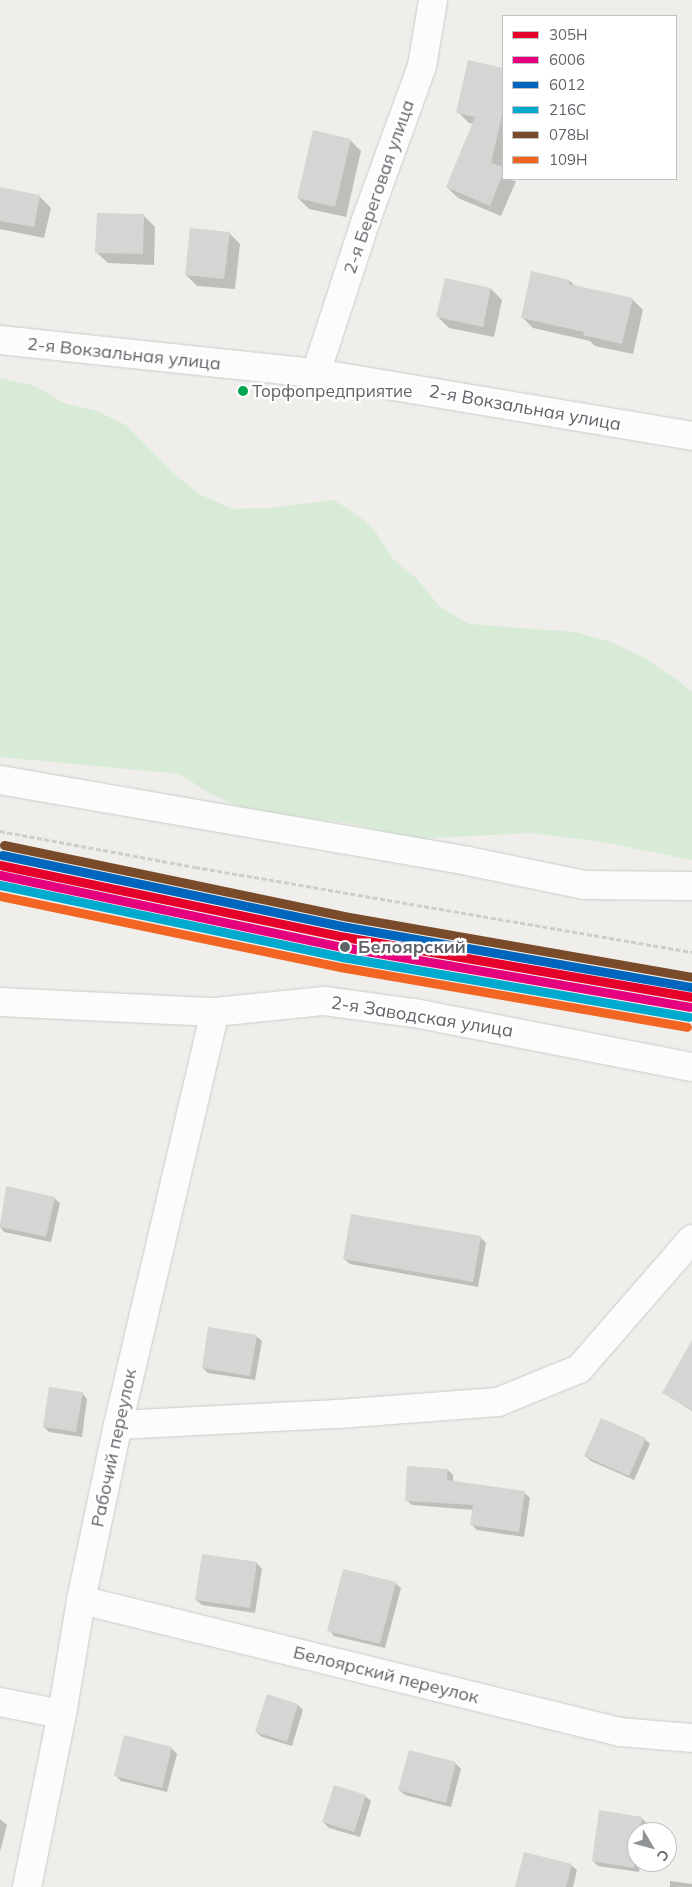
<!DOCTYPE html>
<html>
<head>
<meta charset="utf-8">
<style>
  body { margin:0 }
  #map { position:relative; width:692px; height:1887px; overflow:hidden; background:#efeeea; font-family:Mulish,sans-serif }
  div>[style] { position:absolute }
  .green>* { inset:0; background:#d8ebd6 }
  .shadow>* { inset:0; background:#0003 }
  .building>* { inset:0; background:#d6d5d3 }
  .path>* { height:3px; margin-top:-1.5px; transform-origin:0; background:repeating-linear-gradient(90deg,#cacfcc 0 5px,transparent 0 7.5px) }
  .roads { filter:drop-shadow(0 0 1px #cbcccc) drop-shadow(0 0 1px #cbcccc) }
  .minor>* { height:28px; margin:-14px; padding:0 14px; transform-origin:14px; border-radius:14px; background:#fdfcfc }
  .rail-1>* { height:9px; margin:-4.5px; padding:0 4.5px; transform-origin:4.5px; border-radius:4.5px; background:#e4002b }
  .rail-2>* { height:9px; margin:-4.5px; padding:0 4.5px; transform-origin:4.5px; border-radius:4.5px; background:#e5007d }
  .rail-3>* { height:9px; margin:-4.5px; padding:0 4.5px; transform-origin:4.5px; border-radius:4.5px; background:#0065bd }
  .rail-4>* { height:9px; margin:-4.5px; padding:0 4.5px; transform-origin:4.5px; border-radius:4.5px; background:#00a9ce }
  .rail-5>* { height:9px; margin:-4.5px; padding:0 4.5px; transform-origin:4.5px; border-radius:4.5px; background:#7a4b2a }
  .rail-6>* { height:9px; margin:-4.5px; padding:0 4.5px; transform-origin:4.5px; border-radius:4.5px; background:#f26522 }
  .dots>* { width:14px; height:14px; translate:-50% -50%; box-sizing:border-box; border:2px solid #fff; border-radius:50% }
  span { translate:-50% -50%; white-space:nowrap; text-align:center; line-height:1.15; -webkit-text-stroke:5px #fff; paint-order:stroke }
  .bus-label { font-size:17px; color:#5f6368 }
  .left { translate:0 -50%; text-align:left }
  .street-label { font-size:18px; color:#5f6368 }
  .stop-label { font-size:18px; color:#5f6368; font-weight:700 }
  .legend { position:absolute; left:502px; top:15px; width:175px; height:165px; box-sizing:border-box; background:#fff; border:1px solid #bfc1c3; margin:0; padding:6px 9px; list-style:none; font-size:15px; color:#5f6368 }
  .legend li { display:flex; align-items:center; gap:10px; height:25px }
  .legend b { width:25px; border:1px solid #bfc1c3 }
  .north { position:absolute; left:627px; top:1822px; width:50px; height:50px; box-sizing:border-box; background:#fff; border:1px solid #bfc1c3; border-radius:50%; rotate:127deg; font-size:14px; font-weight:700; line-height:20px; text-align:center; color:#5f6368 }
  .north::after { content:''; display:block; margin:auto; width:18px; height:22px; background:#919496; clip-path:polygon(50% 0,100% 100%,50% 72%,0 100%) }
</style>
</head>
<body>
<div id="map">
  <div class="green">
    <div style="clip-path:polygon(0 378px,35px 386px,64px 403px,97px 411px,126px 425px,173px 473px,199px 494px,232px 509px,270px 508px,334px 500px,364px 520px,375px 531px,393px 559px,417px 579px,440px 607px,469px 624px,575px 632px,611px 642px,647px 659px,677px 680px,692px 692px,692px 860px,602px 842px,530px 833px,415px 839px,348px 823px,278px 814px,240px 807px,209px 793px,180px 774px,0 757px)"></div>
  </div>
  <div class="shadow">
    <div style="clip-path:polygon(469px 62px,503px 69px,503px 179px,516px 181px,501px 216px,458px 198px,447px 187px,474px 124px,469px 123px,458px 112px)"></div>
    <div style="clip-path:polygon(350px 140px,361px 151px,346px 217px,309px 209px,298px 198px)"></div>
    <div style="clip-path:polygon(0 189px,40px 197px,51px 208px,44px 238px,0 229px)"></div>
    <div style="clip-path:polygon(144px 216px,155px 227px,154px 265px,108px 263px,96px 252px)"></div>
    <div style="clip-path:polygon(229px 233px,240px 244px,235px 289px,197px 286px,186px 275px)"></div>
    <div style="clip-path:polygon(570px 281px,575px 286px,632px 299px,643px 310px,633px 354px,595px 346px,590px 341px,533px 328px,522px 317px)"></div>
    <div style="clip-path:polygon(491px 289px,502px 300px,494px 337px,449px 328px,438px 317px)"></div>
    <div style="clip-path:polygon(7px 1187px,54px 1198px,60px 1203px,51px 1242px,4px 1232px,0 1227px)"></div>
    <div style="clip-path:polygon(481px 1238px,486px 1243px,478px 1287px,350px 1264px,344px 1259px)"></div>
    <div style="clip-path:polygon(256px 1336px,262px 1341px,255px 1380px,208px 1373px,203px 1368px)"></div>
    <div style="clip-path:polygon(692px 1373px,692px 1411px,664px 1393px)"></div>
    <div style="clip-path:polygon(82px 1393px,87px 1399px,82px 1437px,49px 1432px,44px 1427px)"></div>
    <div style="clip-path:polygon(645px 1439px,650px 1444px,634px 1480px,591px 1461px,585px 1456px)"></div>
    <div style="clip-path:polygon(448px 1470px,453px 1475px,453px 1482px,524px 1492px,530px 1498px,524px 1537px,477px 1530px,471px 1524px,474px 1510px,412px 1505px,406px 1500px)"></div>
    <div style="clip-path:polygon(257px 1563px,262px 1569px,255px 1613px,202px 1605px,196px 1600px)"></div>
    <div style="clip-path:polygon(395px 1583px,401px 1588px,385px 1648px,334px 1636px,329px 1630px)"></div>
    <div style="clip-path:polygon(298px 1705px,303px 1710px,292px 1746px,262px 1737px,256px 1732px)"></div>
    <div style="clip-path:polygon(171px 1748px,177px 1754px,167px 1792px,121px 1781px,115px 1775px)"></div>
    <div style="clip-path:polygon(410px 1751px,456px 1764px,461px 1769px,451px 1807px,405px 1795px,399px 1790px)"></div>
    <div style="clip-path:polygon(365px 1796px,371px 1801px,360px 1837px,329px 1828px,323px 1822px)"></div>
    <div style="clip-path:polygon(641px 1818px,647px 1823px,645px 1832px,637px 1832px,637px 1862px,641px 1862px,639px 1872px,598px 1866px,593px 1861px)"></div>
    <div style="clip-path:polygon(0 1819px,7px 1825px,0 1852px)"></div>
    <div style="clip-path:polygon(571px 1865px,577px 1870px,573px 1887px,517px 1887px)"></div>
    <div style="clip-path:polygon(670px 1881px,692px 1884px,692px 1887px,670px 1887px)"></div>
  </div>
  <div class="building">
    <div style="clip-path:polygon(468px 60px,503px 68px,503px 111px,491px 163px,503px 167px,503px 174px,490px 206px,446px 187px,475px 117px,456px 113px)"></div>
    <div style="clip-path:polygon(313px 130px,351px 139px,335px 207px,297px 198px)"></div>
    <div style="clip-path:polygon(0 187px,40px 195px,34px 227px,0 221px)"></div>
    <div style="clip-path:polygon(97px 213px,144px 214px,143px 254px,95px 253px)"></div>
    <div style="clip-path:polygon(190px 228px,230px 232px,224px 279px,185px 275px)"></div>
    <div style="clip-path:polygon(531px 271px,570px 280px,569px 284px,633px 298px,622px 344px,583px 335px,584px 332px,521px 318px)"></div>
    <div style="clip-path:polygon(445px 278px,491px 288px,483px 327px,436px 317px)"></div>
    <div style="clip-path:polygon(6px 1186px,55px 1197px,46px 1237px,0 1227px)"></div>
    <div style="clip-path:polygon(351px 1214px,481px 1236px,473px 1282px,343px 1259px)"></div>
    <div style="clip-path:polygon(208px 1327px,257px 1335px,250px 1376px,202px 1368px)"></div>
    <div style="clip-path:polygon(692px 1340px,692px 1410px,662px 1393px)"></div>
    <div style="clip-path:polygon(49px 1387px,83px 1392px,76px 1432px,43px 1427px)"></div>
    <div style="clip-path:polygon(601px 1418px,646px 1438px,629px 1476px,584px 1456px)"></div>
    <div style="clip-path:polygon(407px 1466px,448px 1469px,447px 1480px,525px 1491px,519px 1532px,470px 1525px,473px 1505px,405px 1501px)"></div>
    <div style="clip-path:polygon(202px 1554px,257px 1562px,250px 1608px,195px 1600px)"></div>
    <div style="clip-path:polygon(343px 1569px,396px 1582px,380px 1644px,327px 1631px)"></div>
    <div style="clip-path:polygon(267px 1694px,298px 1704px,287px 1742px,255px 1732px)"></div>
    <div style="clip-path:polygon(124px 1735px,172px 1747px,162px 1788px,114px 1776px)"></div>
    <div style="clip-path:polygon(409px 1750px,456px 1762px,446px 1803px,398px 1790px)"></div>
    <div style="clip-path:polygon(334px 1785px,366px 1795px,354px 1832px,322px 1822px)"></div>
    <div style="clip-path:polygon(599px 1810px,642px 1817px,640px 1832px,637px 1832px,634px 1868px,592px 1861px)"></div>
    <div style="clip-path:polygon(524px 1852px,572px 1864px,566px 1887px,515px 1887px)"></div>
  </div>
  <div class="path">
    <div style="left:0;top:831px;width:198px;rotate:10.5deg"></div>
    <div style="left:195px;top:867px;width:504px;rotate:9.71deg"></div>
  </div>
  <div class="roads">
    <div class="minor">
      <div style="left:0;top:340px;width:318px;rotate:6deg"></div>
      <div style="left:316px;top:373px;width:381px;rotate:9.5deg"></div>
      <div style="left:316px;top:373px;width:161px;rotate:-71.9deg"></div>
      <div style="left:366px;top:220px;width:164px;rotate:-70deg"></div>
      <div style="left:422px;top:66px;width:67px;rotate:-80.5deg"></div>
      <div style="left:0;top:780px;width:475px;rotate:9.8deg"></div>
      <div style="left:468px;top:861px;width:119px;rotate:11.6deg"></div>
      <div style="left:585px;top:885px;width:107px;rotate:0.5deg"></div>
      <div style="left:0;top:1002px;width:215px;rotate:2.7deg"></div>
      <div style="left:215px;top:1012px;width:110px;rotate:-5.8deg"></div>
      <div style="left:324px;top:1001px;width:91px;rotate:7.6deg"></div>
      <div style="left:414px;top:1013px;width:283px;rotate:11deg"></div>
      <div style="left:118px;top:1425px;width:220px;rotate:-2.9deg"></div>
      <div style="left:338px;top:1414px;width:160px;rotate:-4.3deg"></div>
      <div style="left:498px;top:1402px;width:87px;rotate:-22.2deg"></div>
      <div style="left:579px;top:1369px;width:172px;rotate:-49deg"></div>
      <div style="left:81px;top:1600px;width:555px;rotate:13.76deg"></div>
      <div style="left:620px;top:1732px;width:72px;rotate:4.8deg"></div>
      <div style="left:0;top:1702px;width:63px;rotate:11deg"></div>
      <div style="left:27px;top:1887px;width:177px;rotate:-78.6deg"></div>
      <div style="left:62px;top:1714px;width:116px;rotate:-80.5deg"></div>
      <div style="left:81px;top:1600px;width:179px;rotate:-78.1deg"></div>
      <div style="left:118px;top:1425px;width:424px;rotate:-76.8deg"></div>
    </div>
  </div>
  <div class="rail-1">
    <div style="left:0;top:865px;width:352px;rotate:11.8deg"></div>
    <div style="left:345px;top:937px;width:352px;rotate:9.8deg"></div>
  </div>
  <div class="rail-2">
    <div style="left:0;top:875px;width:350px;rotate:11.9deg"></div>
    <div style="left:343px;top:947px;width:352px;rotate:9.8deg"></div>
  </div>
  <div class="rail-3">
    <div style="left:2px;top:855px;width:352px;rotate:11.8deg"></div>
    <div style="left:347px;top:927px;width:350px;rotate:9.9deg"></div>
  </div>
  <div class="rail-4">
    <div style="left:0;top:885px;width:349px;rotate:11.9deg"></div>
    <div style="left:342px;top:957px;width:352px;rotate:9.8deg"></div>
  </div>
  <div class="rail-5">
    <div style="left:4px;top:845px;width:352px;rotate:11.8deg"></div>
    <div style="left:349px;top:917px;width:348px;rotate:9.9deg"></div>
  </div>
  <div class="rail-6">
    <div style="left:0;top:896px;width:347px;rotate:11.8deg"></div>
    <div style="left:340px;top:967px;width:352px;rotate:9.8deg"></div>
  </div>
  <div class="dots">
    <div style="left:243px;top:391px;background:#00a651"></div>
    <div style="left:345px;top:947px;background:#5f6368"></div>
  </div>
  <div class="bus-label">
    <span class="left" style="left:252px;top:391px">Торфопредприятие</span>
  </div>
  <div class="street-label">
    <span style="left:379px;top:187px;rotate:-71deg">2-я Береговая улица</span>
    <span style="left:124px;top:354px;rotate:6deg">2-я Вокзальная улица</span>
    <span style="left:525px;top:408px;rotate:10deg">2-я Вокзальная улица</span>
    <span style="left:422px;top:1017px;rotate:9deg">2-я Заводская улица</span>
    <span style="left:114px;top:1448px;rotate:-78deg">Рабочий переулок</span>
    <span style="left:386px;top:1675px;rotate:14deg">Белоярский переулок</span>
  </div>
  <div class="stop-label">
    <span class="left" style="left:358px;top:947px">Белоярский</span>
  </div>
  <ul class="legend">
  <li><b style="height:6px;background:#e4002b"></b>305Н</li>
  <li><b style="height:6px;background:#e5007d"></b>6006</li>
  <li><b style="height:6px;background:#0065bd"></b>6012</li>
  <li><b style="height:6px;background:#00a9ce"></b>216С</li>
  <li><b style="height:6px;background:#7a4b2a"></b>078Ы</li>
  <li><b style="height:6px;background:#f26522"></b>109Н</li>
  </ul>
  <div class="north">С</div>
</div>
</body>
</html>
